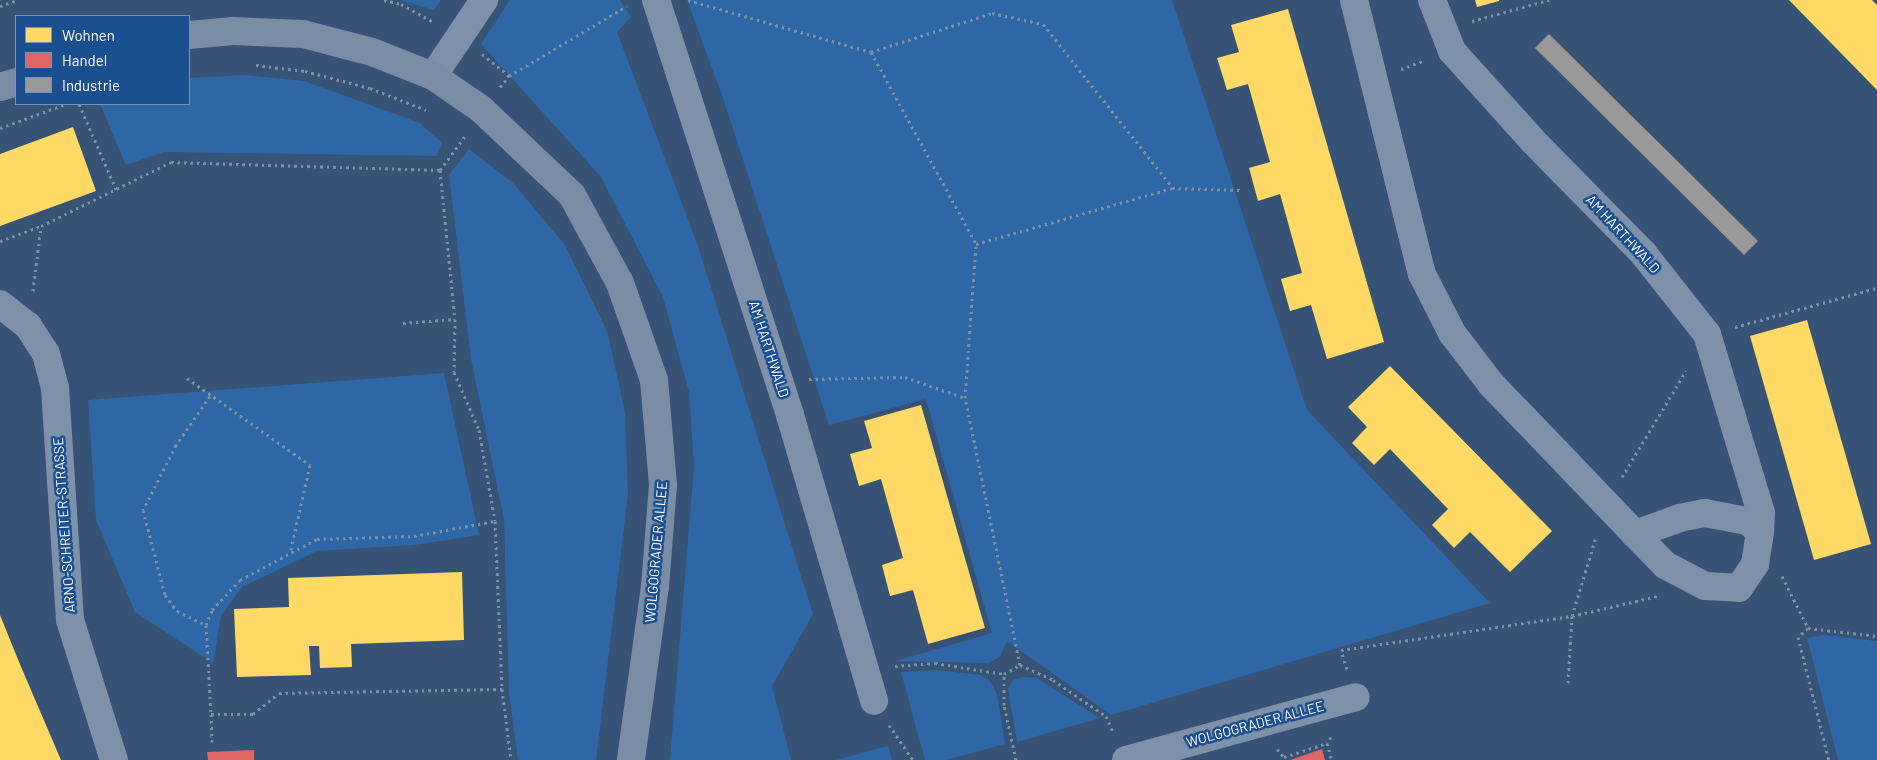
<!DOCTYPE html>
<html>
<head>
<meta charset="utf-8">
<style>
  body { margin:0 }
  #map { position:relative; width:1877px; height:760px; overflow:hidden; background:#365274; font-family:Barlow,sans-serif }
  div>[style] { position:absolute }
  .green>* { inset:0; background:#2f66a5 }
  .homes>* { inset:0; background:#ffd966 }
  .shops>* { inset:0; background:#e06666 }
  .industry>* { inset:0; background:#999 }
  .path>* { height:3px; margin-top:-1.5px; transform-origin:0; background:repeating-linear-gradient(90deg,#7d92a8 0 2.5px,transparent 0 6.5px) }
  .street>* { height:28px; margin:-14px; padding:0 14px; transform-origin:14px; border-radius:14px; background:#7d92a8 }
  .secondary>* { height:28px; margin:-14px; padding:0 14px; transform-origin:14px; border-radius:14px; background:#798da4 }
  span { translate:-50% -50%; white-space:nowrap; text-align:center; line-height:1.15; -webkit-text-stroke:5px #1b4f8f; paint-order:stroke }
  .street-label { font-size:14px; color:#fff }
  .legend { position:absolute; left:15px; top:15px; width:175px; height:90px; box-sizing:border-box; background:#1b4f8f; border:1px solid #7695bc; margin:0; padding:6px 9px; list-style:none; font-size:15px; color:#fff }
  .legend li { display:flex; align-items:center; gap:10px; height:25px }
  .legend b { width:25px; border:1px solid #7695bc }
</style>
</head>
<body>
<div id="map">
  <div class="green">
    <div style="clip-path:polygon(399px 0,441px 0,434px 10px)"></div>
    <div style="clip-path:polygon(510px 0,620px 0,631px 17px,617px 32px,698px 246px,813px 614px,772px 686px,791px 760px,670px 760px,694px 466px,689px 392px,663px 297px,601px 177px,481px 44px)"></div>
    <div style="clip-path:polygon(687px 0,1172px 0,1307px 410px,1490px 603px,1111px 715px,1007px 641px,1000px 657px,989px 663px,895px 661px,992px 633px,926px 399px,829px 425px,723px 98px)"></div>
    <div style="clip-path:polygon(245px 75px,304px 81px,420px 123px,442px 143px,437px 156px,164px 152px,126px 165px,100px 104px,189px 104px,189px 78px)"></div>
    <div style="clip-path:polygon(469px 149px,513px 183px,565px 245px,607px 331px,625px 412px,628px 494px,596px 760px,518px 760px,509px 693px,504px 520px,471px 359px,449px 175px)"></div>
    <div style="clip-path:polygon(444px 373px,479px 535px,414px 545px,317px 551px,242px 587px,221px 616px,213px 663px,135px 612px,96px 520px,88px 400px)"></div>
    <div style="clip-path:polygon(1824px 635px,1877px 641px,1877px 760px,1838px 760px,1807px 638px)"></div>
    <div style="clip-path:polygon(937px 670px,980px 675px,990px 681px,997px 694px,1005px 744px,946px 760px,925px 760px,901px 672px)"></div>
    <div style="clip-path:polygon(1023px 677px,1036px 678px,1100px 718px,1017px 742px,1008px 689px,1014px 679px)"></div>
    <div style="clip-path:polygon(888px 746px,892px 760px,836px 760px)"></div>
  </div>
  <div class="homes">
    <div style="clip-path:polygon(1475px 0,1499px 0,1499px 1px,1477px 7px)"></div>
    <div style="clip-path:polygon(1789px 0,1872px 0,1877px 5px,1877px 90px)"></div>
    <div style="clip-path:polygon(1288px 9px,1384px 342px,1327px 359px,1311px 305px,1290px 311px,1281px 279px,1302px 273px,1280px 194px,1258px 201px,1249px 168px,1270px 162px,1248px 84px,1227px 90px,1217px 58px,1239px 52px,1231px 25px)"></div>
    <div style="clip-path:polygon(73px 127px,96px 191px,0 226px,0 154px)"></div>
    <div style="clip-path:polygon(1807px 320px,1871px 544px,1814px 560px,1750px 336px)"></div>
    <div style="clip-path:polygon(1390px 366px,1552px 531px,1510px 572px,1470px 532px,1454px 548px,1432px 525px,1448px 509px,1390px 449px,1374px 465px,1352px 443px,1367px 427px,1348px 407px)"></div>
    <div style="clip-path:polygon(921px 405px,985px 628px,928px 644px,913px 590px,890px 596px,882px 565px,903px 558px,881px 479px,859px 486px,850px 454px,872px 448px,864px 421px)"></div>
    <div style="clip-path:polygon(462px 572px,464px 640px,351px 644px,352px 667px,320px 668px,319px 646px,309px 646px,311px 675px,237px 677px,234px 609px,289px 607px,288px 578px)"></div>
    <div style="clip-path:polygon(0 615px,19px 662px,61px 760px,0 760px)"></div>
  </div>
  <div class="shops">
    <div style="clip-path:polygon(1322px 749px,1325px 760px,1290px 760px)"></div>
    <div style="clip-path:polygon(254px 750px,254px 760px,208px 760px,207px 752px)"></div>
  </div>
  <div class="industry">
    <div style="clip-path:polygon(1549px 34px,1758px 241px,1744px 255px,1535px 48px)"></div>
  </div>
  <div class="path">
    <div style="left:384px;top:0;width:17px;rotate:13deg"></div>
    <div style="left:401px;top:4px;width:38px;rotate:29deg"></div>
    <div style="left:688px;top:0;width:190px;rotate:15.9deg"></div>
    <div style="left:871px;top:52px;width:219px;rotate:61.3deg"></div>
    <div style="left:0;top:6px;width:18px;rotate:-19deg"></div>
    <div style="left:1472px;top:21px;width:80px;rotate:-15.3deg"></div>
    <div style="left:871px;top:52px;width:127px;rotate:-17.9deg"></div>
    <div style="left:992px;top:13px;width:52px;rotate:12.2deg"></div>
    <div style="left:1043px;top:24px;width:208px;rotate:51.6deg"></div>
    <div style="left:482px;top:54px;width:35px;rotate:39deg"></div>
    <div style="left:256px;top:65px;width:49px;rotate:7deg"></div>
    <div style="left:305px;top:71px;width:67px;rotate:14.7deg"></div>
    <div style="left:370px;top:88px;width:60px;rotate:21.4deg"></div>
    <div style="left:1401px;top:69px;width:23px;rotate:-20deg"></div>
    <div style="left:500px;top:87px;width:14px;rotate:-51deg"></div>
    <div style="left:509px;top:76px;width:137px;rotate:-30.7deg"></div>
    <div style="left:79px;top:104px;width:93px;rotate:66.5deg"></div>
    <div style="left:0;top:128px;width:70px;rotate:-20deg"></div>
    <div style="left:440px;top:170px;width:44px;rotate:-53.4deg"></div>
    <div style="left:0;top:241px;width:44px;rotate:-20.1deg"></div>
    <div style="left:41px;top:226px;width:145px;rotate:-26.2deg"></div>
    <div style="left:171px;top:162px;width:269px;rotate:1.7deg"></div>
    <div style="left:440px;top:170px;width:150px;rotate:84.3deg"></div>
    <div style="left:455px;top:319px;width:53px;rotate:91.1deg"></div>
    <div style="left:454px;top:372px;width:63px;rotate:66.7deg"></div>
    <div style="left:479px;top:430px;width:92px;rotate:80deg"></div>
    <div style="left:495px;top:521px;width:168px;rotate:87.6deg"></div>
    <div style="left:502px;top:689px;width:72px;rotate:82.8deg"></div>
    <div style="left:33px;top:291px;width:65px;rotate:-83deg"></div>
    <div style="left:403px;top:323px;width:52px;rotate:-4.4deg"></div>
    <div style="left:1735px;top:327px;width:147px;rotate:-15.4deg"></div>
    <div style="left:187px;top:378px;width:151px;rotate:35.3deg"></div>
    <div style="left:310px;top:465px;width:90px;rotate:102.8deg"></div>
    <div style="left:809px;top:379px;width:96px;rotate:-1.2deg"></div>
    <div style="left:905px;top:377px;width:64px;rotate:19.3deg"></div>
    <div style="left:210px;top:396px;width:60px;rotate:124.8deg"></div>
    <div style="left:176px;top:445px;width:73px;rotate:116.9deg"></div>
    <div style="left:143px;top:510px;width:88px;rotate:75.5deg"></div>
    <div style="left:165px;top:595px;width:20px;rotate:53deg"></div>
    <div style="left:177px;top:611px;width:32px;rotate:26deg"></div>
    <div style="left:206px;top:625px;width:16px;rotate:-68deg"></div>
    <div style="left:212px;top:610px;width:41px;rotate:-47deg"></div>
    <div style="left:240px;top:580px;width:87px;rotate:-28deg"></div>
    <div style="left:317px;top:539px;width:97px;rotate:-1.8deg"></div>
    <div style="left:414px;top:536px;width:82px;rotate:-10.5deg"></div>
    <div style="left:1622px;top:477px;width:124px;rotate:-58.9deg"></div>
    <div style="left:1782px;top:576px;width:58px;rotate:63.4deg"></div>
    <div style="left:1808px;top:628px;width:13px;rotate:138deg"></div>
    <div style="left:1798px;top:637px;width:127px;rotate:75.9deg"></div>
    <div style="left:206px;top:625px;width:89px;rotate:86.8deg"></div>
    <div style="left:211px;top:714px;width:42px"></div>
    <div style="left:253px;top:714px;width:33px;rotate:-39deg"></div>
    <div style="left:279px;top:693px;width:223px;rotate:-1deg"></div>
    <div style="left:1808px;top:628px;width:69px;rotate:6.6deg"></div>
    <div style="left:1020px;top:665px;width:273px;rotate:-101.6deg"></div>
    <div style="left:965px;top:398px;width:154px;rotate:-85.9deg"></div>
    <div style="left:976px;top:244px;width:204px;rotate:-15.9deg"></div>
    <div style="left:1172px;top:188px;width:69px;rotate:1.7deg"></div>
    <div style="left:895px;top:666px;width:40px;rotate:-4.3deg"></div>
    <div style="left:935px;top:663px;width:70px;rotate:9.1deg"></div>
    <div style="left:1347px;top:669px;width:20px;rotate:-108deg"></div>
    <div style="left:1341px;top:650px;width:233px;rotate:-8.4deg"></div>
    <div style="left:1572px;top:616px;width:88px;rotate:-13.1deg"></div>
    <div style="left:1568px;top:683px;width:67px;rotate:-86.6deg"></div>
    <div style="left:1572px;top:616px;width:83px;rotate:-73.1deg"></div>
    <div style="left:211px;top:714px;width:28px;rotate:88deg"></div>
    <div style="left:889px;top:725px;width:42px;rotate:55.6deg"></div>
    <div style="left:1331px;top:737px;width:7px;rotate:124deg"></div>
    <div style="left:1327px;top:743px;width:18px;rotate:74deg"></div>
    <div style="left:1277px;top:749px;width:11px;rotate:49deg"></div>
    <div style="left:1284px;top:757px;width:45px;rotate:-18deg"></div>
    <div style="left:1016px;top:760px;width:56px;rotate:-102.3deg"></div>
    <div style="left:1004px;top:705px;width:31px;rotate:-90deg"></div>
    <div style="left:1004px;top:674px;width:18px;rotate:-29deg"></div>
    <div style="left:1020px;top:665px;width:36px;rotate:24deg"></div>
    <div style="left:1053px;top:680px;width:64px;rotate:34.2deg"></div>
    <div style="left:1106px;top:716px;width:17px;rotate:66deg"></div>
  </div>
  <div class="street">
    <div style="left:656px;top:0;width:436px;rotate:72.1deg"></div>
    <div style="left:790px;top:415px;width:298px;rotate:73.6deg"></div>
    <div style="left:1354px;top:0;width:282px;rotate:76.1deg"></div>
    <div style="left:1422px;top:274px;width:66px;rotate:63deg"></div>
    <div style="left:1452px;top:333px;width:64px;rotate:52.6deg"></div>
    <div style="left:1491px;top:384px;width:110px;rotate:46.1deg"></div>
    <div style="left:1567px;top:463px;width:98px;rotate:46.2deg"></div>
    <div style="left:1635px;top:534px;width:43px;rotate:45.9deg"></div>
    <div style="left:1665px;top:565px;width:45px;rotate:27.7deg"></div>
    <div style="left:1705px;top:586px;width:34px;rotate:3deg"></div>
    <div style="left:1739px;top:588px;width:29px;rotate:-56deg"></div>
    <div style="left:1755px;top:564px;width:33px;rotate:-81deg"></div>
    <div style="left:1760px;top:531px;width:16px;rotate:-142deg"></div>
    <div style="left:1747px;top:521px;width:43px;rotate:-169.2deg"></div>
    <div style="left:1705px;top:513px;width:25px;rotate:169deg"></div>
    <div style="left:1680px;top:518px;width:48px;rotate:160.4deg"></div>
    <div style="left:1432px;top:0;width:55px;rotate:68.6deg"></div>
    <div style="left:1452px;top:51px;width:121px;rotate:48deg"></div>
    <div style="left:1533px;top:141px;width:157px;rotate:45.5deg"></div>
    <div style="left:1643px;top:253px;width:103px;rotate:51.7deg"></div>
    <div style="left:1707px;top:334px;width:187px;rotate:73.2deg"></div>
    <div style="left:1761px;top:513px;width:18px;rotate:93deg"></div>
    <div style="left:433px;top:76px;width:92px;rotate:-56.1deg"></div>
    <div style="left:0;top:304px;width:36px;rotate:38deg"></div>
    <div style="left:28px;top:326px;width:33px;rotate:57deg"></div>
    <div style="left:46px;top:354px;width:35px;rotate:75deg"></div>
    <div style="left:55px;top:388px;width:232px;rotate:86.3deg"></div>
    <div style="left:70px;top:620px;width:147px;rotate:72.6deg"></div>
    <div style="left:1126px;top:760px;width:238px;rotate:-15.3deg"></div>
  </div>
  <div class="secondary">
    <div style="left:189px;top:35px;width:44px;rotate:-5.2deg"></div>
    <div style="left:233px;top:31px;width:70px;rotate:2.5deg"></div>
    <div style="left:303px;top:34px;width:71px;rotate:14.6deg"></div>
    <div style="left:372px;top:52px;width:66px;rotate:21.5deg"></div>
    <div style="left:433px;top:76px;width:58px;rotate:34.5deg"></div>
    <div style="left:481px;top:109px;width:125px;rotate:43.4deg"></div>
    <div style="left:572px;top:195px;width:100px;rotate:61.4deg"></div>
    <div style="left:620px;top:283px;width:103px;rotate:70.7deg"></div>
    <div style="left:654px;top:380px;width:105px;rotate:85.1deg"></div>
    <div style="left:663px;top:485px;width:101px;rotate:94.5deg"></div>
    <div style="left:655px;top:586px;width:176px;rotate:97.9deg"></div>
    <div style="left:0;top:87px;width:17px;rotate:-17deg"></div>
  </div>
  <div class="street-label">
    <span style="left:1623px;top:234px;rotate:47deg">AM HARTHWALD</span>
    <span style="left:769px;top:349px;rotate:72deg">AM HARTHWALD</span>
    <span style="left:64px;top:525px;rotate:-94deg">ARNO-SCHREITER-STRASSE</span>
    <span style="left:656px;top:552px;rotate:-85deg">WOLGOGRADER ALLEE</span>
    <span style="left:1255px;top:724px;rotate:-15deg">WOLGOGRADER ALLEE</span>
  </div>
  <ul class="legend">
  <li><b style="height:14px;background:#ffd966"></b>Wohnen</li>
  <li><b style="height:14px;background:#e06666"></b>Handel</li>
  <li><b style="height:14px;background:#999"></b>Industrie</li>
  </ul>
</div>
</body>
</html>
